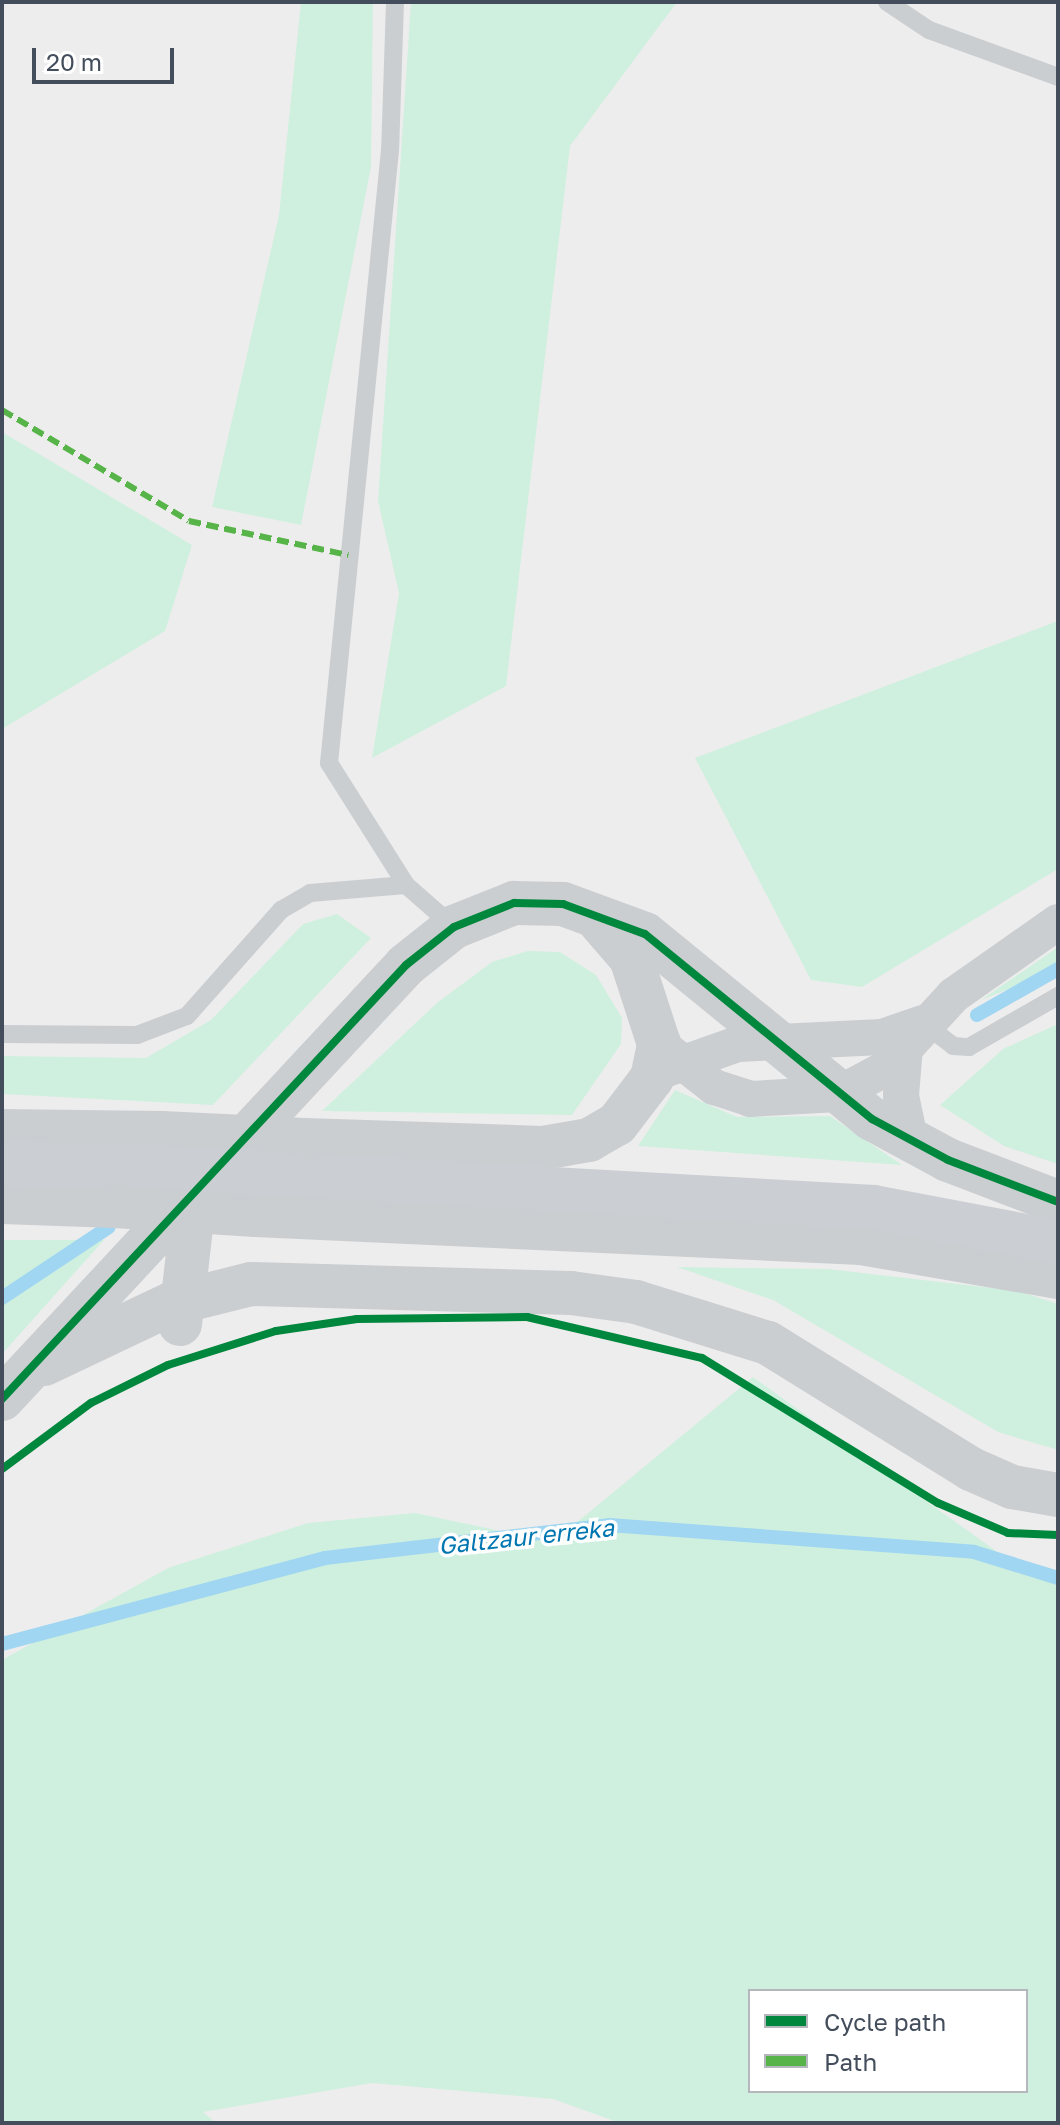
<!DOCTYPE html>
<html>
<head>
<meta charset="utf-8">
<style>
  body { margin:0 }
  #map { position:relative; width:1060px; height:2125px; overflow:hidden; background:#eeeded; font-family:"Golos Text",sans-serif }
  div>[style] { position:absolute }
  .green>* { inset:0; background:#cff0df }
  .stream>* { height:14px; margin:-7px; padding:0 7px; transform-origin:7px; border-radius:7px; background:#a0d6f1 }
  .service>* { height:18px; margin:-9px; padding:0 9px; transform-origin:9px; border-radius:9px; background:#cbced1 }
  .minor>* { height:36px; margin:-18px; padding:0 18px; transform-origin:18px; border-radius:18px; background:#cbced1 }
  .tertiary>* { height:44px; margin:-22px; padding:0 22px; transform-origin:22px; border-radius:22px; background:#cbced1 }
  .secondary>* { height:44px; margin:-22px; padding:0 22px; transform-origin:22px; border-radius:22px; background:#cbced3 }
  .tertiary-bridge>* { height:44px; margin:-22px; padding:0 22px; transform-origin:22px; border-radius:22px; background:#cbced1 }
  .secondary-bridge>* { height:44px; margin:-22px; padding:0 22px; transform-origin:22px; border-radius:22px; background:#cbced3 }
  .quiet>* { height:6px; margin-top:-3px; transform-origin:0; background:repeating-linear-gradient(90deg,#57b448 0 12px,transparent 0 18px) }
  .cycleway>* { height:8px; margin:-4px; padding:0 4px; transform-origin:4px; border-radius:4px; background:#00873e }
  span { translate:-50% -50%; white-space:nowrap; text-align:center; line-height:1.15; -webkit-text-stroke:7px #fff; paint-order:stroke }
  .water-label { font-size:24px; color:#0076b1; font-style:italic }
  .frame { position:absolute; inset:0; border:4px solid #434d5b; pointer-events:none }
  .legend { position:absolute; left:748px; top:1989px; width:280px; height:104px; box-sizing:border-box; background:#fff; border:2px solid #b4b8bd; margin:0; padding:10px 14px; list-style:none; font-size:24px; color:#434d5b }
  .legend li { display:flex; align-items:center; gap:16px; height:40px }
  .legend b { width:40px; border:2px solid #b4b8bd }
  .scale { position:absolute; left:32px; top:48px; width:142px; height:36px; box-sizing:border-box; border:4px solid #434d5b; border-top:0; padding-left:10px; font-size:24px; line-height:28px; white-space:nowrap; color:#434d5b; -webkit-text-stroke:6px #fff; paint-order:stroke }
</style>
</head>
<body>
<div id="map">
  <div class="green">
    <div style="clip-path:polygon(301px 2px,373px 2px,371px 167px,301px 525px,212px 507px,279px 215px)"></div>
    <div style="clip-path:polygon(411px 2px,677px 2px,570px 146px,506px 686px,372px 758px,399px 593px,378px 501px)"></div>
    <div style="clip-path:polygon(2px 432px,192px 545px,165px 631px,2px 729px)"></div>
    <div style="clip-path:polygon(1058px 621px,1058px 869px,862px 987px,811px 980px,695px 758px)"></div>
    <div style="clip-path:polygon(337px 914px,371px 938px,213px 1105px,2px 1094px,2px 1056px,146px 1058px,211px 1020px,303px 924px)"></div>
    <div style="clip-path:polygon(1058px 947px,1058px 970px,981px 1000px)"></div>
    <div style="clip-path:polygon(528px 951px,560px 952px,596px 975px,622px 1018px,621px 1044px,572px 1115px,322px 1111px,438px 1002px,492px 962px)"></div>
    <div style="clip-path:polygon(1058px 1024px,1058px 1164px,1004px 1146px,940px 1105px,1003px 1049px)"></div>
    <div style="clip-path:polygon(675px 1090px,737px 1117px,830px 1116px,902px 1165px,638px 1146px)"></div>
    <div style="clip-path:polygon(2px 1240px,104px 1240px,2px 1354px)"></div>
    <div style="clip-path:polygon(677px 1267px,828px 1269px,1018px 1291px,1058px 1304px,1058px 1450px,998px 1432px,773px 1300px)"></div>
    <div style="clip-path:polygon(evenodd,753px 1377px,1010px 1561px,1058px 1577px,1058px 2123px,620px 2123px,553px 2099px,372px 2083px,203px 2112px,216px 2123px,2px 2123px,2px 1660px,168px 1568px,308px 1523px,415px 1513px,553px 1542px,753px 1377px,750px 1991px,1026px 1991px,1026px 2091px,750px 2091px,750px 1991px)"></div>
  </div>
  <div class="stream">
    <div style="left:977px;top:1015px;width:93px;rotate:-29.6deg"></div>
    <div style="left:2px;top:1298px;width:128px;rotate:-33.6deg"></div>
    <div style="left:2px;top:1644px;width:334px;rotate:-14.9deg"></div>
    <div style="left:325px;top:1558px;width:286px;rotate:-6.6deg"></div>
    <div style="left:609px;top:1525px;width:366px;rotate:4.2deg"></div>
    <div style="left:974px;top:1552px;width:88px;rotate:17.2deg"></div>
  </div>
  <div class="service">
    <div style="left:395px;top:2px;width:148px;rotate:91.9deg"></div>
    <div style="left:390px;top:150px;width:616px;rotate:95.68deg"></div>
    <div style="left:329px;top:763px;width:144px;rotate:57.7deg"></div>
    <div style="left:406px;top:885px;width:64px;rotate:41.2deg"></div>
    <div style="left:887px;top:2px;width:50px;rotate:33.7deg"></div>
    <div style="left:929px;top:30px;width:137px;rotate:20deg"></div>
    <div style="left:923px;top:1023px;width:38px;rotate:37deg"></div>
    <div style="left:953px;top:1046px;width:16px;rotate:4deg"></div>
    <div style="left:969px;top:1047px;width:103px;rotate:-29.8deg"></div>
    <div style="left:2px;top:1034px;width:135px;rotate:0.4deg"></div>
    <div style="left:137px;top:1035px;width:53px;rotate:-20.8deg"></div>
    <div style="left:187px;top:1016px;width:142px;rotate:-48.4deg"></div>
    <div style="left:281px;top:910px;width:34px;rotate:-30deg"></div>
    <div style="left:310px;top:893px;width:96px;rotate:-4.8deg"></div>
  </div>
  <div class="minor">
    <div style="left:659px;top:1044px;width:70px;rotate:38deg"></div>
    <div style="left:714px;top:1087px;width:38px;rotate:18deg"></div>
    <div style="left:750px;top:1099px;width:88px;rotate:-3.3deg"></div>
    <div style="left:838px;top:1094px;width:55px;rotate:-28deg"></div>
    <div style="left:887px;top:1068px;width:99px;rotate:-47.5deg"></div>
    <div style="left:954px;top:995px;width:127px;rotate:-35.1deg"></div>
    <div style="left:905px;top:1047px;width:49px;rotate:94.7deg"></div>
    <div style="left:901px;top:1096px;width:48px;rotate:78deg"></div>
    <div style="left:664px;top:1070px;width:78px;rotate:-19.4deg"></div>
    <div style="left:738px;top:1044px;width:144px;rotate:-2.8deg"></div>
    <div style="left:882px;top:1037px;width:43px;rotate:-18.9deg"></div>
  </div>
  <div class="tertiary">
    <div style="left:2px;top:1131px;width:160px;rotate:0.7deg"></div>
    <div style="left:305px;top:1140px;width:238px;rotate:1.9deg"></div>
    <div style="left:543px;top:1148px;width:47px;rotate:-9.9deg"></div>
    <div style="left:589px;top:1140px;width:32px;rotate:-30deg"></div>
    <div style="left:617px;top:1124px;width:58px;rotate:-52.7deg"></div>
    <div style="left:652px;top:1078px;width:35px;rotate:-78deg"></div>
    <div style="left:659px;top:1044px;width:90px;rotate:-108deg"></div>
    <div style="left:631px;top:958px;width:49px;rotate:-130.9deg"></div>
    <div style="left:2px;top:1202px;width:113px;rotate:2deg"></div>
    <div style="left:256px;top:1215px;width:606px;rotate:2.65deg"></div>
    <div style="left:861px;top:1243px;width:200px;rotate:9.8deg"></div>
    <div style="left:180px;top:1324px;width:98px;rotate:-83.5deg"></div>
    <div style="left:191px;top:1227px;width:41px;rotate:-68.5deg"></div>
    <div style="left:44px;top:1364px;width:140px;rotate:-25.3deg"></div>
    <div style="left:171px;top:1304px;width:82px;rotate:-14deg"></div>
    <div style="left:251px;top:1284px;width:320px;rotate:1.6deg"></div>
    <div style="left:571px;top:1293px;width:66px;rotate:7.9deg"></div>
    <div style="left:636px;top:1302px;width:138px;rotate:17.3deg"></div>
    <div style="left:768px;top:1343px;width:239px;rotate:31.8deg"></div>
    <div style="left:971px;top:1469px;width:45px;rotate:23.7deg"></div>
    <div style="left:1012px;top:1487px;width:47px;rotate:9.9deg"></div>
    <div style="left:2px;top:1399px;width:593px;rotate:-47.05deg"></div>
    <div style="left:406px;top:965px;width:61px;rotate:-38.4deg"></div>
    <div style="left:454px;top:927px;width:65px;rotate:-21.8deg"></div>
    <div style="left:514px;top:903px;width:49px;rotate:1.2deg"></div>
    <div style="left:563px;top:904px;width:87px;rotate:20.1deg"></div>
    <div style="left:645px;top:934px;width:293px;rotate:39.2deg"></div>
    <div style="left:872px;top:1119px;width:86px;rotate:28.3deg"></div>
    <div style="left:948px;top:1160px;width:118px;rotate:20.9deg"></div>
  </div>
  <div class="secondary">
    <div style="left:2px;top:1164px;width:138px;rotate:0.8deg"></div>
    <div style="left:285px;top:1174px;width:590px;rotate:3.21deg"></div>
    <div style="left:874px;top:1207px;width:187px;rotate:10.8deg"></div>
  </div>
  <div class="tertiary-bridge">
    <div style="left:162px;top:1133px;width:143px;rotate:2.8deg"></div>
    <div style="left:115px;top:1206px;width:141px;rotate:3.7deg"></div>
  </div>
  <div class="secondary-bridge">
    <div style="left:140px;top:1166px;width:145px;rotate:3.2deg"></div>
  </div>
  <div class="quiet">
    <div style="left:2px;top:410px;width:217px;rotate:30.7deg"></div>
    <div style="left:189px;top:521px;width:163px;rotate:12.1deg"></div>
  </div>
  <div class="cycleway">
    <div style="left:2px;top:1399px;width:593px;rotate:-47.05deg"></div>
    <div style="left:406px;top:965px;width:61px;rotate:-38.4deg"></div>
    <div style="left:454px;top:927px;width:65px;rotate:-21.8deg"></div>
    <div style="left:514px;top:903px;width:49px;rotate:1.2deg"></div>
    <div style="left:563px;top:904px;width:87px;rotate:20.1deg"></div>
    <div style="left:645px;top:934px;width:293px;rotate:39.2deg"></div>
    <div style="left:872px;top:1119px;width:86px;rotate:28.3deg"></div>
    <div style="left:948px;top:1160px;width:118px;rotate:20.9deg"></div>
    <div style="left:2px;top:1469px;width:111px;rotate:-36.6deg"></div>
    <div style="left:91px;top:1403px;width:86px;rotate:-26.3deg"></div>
    <div style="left:168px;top:1365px;width:113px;rotate:-17.5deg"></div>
    <div style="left:276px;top:1331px;width:82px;rotate:-8.4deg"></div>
    <div style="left:357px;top:1319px;width:170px;rotate:-0.7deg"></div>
    <div style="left:527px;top:1317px;width:180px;rotate:13.2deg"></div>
    <div style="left:702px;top:1358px;width:277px;rotate:31.6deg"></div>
    <div style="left:938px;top:1503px;width:76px;rotate:23.2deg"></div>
    <div style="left:1008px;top:1533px;width:50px;rotate:2.3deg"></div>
  </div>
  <div class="water-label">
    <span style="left:526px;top:1536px;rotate:-6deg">Galtzaur erreka</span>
  </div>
  <div class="frame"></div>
  <ul class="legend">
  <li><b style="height:10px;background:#00873e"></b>Cycle path</li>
  <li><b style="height:10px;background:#57b448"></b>Path</li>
  </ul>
  <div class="scale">20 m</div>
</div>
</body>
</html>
